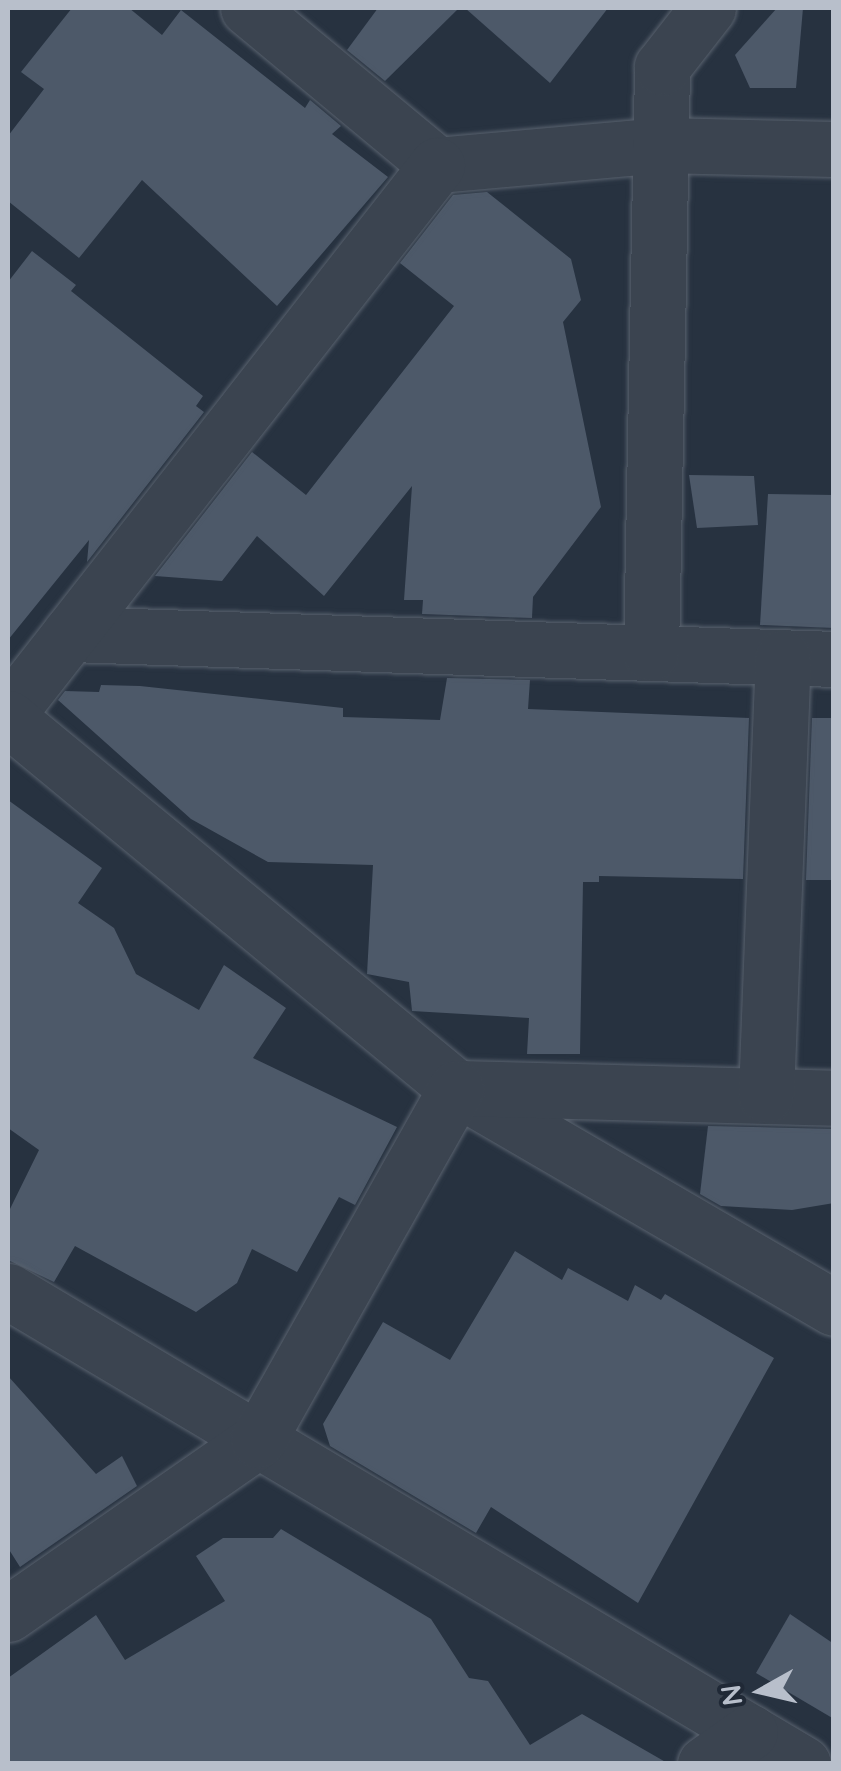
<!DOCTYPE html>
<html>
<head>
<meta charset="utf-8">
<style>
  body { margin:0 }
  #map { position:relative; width:841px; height:1771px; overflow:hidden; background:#273240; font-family:Quicksand,sans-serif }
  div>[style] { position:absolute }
  .building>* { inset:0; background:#4d5969 }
  .roads { filter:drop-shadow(0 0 2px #59626e) drop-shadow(0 0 2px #59626e) }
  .minor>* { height:55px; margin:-27.5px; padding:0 27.5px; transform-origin:27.5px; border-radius:27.5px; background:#3b4450 }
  span { translate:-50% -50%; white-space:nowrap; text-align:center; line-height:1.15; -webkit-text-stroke:9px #202936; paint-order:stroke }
  .frame { position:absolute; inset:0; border:10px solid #b8bfcb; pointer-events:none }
  .north { position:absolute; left:711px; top:1641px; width:100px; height:100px; -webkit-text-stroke:8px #202936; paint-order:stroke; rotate:262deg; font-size:28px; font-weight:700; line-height:40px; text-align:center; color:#b8bfcb }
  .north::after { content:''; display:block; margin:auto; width:35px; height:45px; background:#b8bfcb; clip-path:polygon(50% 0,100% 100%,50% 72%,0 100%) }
</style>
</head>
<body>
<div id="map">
  <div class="building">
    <div style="clip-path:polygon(72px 8px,129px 8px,162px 35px,181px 10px,305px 108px,310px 100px,341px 126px,332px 134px,388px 177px,277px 306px,142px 180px,79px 258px,8px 201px,8px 136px,44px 89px,21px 72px)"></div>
    <div style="clip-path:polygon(378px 8px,459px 8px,385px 81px,347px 50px)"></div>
    <div style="clip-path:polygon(465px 8px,608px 8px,550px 83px)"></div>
    <div style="clip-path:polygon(777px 8px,803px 8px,796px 88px,750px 88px,735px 55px)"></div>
    <div style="clip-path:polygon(487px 192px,571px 259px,581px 300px,563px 322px,601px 507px,533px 597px,532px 618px,422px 614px,423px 600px,404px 600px,412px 486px,324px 596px,257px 536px,222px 581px,155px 576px,252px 452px,306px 495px,454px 306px,400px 263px,453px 195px)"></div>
    <div style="clip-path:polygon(32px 251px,76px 285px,71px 291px,203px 396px,196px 406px,204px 412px,87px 562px,89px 540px,8px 640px,8px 282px)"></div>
    <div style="clip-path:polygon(689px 475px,754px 476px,758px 525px,697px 528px)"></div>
    <div style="clip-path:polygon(768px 494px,834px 495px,834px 628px,760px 625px)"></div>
    <div style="clip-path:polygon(447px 678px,530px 680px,528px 709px,749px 718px,743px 879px,599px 876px,599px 882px,583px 882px,580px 1054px,527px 1054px,529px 1018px,412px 1011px,409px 982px,367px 974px,373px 865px,268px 862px,191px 819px,58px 700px,65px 691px,99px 692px,101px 685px,140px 686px,343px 708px,343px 717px,440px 720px)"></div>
    <div style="clip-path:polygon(812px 718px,834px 718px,834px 880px,806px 880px)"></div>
    <div style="clip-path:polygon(8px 800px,102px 868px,78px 903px,114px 928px,136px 974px,199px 1010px,224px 965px,286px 1008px,253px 1058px,397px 1127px,355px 1205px,339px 1197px,297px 1272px,252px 1249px,237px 1283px,196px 1312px,75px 1246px,54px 1282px,8px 1260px,8px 1213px,39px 1150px,8px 1128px)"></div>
    <div style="clip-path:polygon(708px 1126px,834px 1129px,834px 1203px,792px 1210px,721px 1206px,700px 1194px)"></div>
    <div style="clip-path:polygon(515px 1251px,562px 1280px,568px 1268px,628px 1301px,635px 1285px,661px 1300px,665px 1294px,774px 1358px,638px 1603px,491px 1507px,476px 1533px,330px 1446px,323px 1424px,383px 1322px,450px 1360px)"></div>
    <div style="clip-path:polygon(8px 1376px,96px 1474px,122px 1456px,137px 1486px,20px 1567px,8px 1548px)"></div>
    <div style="clip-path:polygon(281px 1529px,431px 1619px,469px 1678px,488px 1681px,530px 1745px,582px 1714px,669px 1764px,8px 1764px,8px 1678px,96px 1615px,125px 1660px,225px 1601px,196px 1556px,223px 1538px,273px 1538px)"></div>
    <div style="clip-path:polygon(790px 1614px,834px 1644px,834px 1719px,756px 1673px)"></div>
  </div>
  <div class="roads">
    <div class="minor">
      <div style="left:248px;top:8px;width:246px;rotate:39.7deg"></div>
      <div style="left:437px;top:165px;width:224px;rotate:-5.1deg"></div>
      <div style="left:660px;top:145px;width:174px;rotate:1.3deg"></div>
      <div style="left:70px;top:634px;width:764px;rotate:1.87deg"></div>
      <div style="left:651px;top:653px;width:586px;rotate:-88.92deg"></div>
      <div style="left:662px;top:67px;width:75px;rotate:-52.1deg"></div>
      <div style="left:8px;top:713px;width:696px;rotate:-51.94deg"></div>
      <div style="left:8px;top:718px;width:581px;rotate:39.55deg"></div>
      <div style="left:456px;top:1088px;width:437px;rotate:30.2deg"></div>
      <div style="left:459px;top:1088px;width:375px;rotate:1.5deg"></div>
      <div style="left:766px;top:1095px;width:438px;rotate:-87.8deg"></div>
      <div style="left:8px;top:1291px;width:925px;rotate:30.75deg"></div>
      <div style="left:8px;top:1614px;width:305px;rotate:-34.8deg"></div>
      <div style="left:258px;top:1440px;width:404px;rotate:-60.6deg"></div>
      <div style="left:705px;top:1764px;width:55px;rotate:-35.4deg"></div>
    </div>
  </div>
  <div class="frame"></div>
  <div class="north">N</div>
</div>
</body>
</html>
